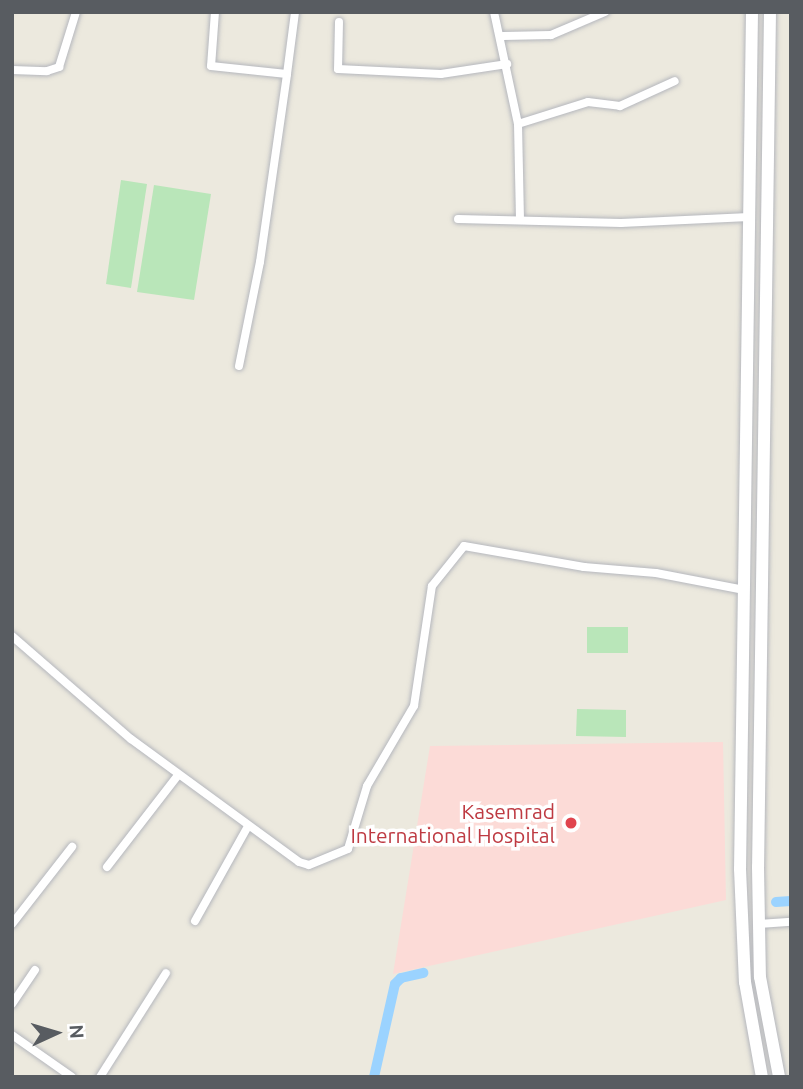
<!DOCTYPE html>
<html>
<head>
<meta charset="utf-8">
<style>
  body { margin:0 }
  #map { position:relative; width:803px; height:1089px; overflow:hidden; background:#ece9de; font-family:Ubuntu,sans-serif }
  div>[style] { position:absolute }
  .medical>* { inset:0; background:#fcdbd7 }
  .green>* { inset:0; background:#b9e6b9 }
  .canal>* { height:10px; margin:-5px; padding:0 5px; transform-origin:5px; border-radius:5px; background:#9bd3ff }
  .roads { filter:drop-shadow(0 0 2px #b5b7bd) drop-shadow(0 0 2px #b5b7bd) }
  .street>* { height:8px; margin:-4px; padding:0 4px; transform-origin:4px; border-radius:4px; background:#fff }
  .secondary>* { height:12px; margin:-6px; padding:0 6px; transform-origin:6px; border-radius:6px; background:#fff }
  .dots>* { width:19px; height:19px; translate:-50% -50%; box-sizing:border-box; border:4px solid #fff; border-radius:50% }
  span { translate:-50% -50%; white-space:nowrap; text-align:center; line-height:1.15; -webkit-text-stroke:7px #fff; paint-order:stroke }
  .health-label { font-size:21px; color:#be3a42 }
  .right { translate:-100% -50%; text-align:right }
  .frame { position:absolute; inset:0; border:14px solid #585c61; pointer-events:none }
  .north { position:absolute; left:21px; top:998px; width:70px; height:70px; -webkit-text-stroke:5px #fff; paint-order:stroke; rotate:86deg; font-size:19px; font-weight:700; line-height:28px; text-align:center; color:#585c61 }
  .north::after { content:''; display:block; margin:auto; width:24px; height:32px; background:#585c61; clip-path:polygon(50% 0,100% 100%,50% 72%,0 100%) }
</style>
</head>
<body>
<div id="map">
  <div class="medical">
    <div style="clip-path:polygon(723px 742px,726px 900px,393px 974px,430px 746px)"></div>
  </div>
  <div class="green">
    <div style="clip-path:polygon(121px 180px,147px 184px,131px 288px,106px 284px)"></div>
    <div style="clip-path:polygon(154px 185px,211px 194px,194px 300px,137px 292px)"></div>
    <div style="clip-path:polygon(587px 627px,628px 627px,628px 653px,587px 653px)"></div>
    <div style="clip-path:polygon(577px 709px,626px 710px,626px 737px,576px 736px)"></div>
  </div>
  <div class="canal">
    <div style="left:776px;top:902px;width:15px;rotate:-4deg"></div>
    <div style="left:374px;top:1077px;width:95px;rotate:-77.3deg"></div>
    <div style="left:395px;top:984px;width:8px;rotate:-45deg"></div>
    <div style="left:401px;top:978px;width:23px;rotate:-13deg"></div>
  </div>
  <div class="roads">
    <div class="street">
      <div style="left:215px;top:12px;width:54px;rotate:94.2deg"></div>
      <div style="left:211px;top:66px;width:76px;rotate:6deg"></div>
      <div style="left:287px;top:74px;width:63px;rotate:-82.6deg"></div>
      <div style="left:494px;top:12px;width:115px;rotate:77.9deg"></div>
      <div style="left:518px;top:124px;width:96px;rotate:88.8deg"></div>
      <div style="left:339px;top:22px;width:47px;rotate:91.2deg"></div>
      <div style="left:338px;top:69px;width:103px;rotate:2.8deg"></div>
      <div style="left:441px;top:74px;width:67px;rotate:-8.6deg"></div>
      <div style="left:503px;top:36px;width:48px;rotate:-1.2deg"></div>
      <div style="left:551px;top:35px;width:59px;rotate:-23.1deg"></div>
      <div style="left:12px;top:70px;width:35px;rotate:2deg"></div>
      <div style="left:47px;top:71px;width:13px;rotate:-18deg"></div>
      <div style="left:59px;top:67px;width:58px;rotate:-72.8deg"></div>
      <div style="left:518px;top:124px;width:73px;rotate:-17.4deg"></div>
      <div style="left:588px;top:102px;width:32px;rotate:7deg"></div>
      <div style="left:620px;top:106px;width:60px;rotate:-24.4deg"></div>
      <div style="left:458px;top:219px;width:163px;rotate:1.4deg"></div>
      <div style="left:621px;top:223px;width:128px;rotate:-2.7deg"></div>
      <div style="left:239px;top:366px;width:106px;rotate:-78.6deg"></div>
      <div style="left:260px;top:262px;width:190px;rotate:-81.8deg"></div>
      <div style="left:12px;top:636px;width:157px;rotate:40.9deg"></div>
      <div style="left:131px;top:739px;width:208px;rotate:36.2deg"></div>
      <div style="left:299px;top:862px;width:10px;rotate:17deg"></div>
      <div style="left:309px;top:865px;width:42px;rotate:-22.3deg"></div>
      <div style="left:348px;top:849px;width:66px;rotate:-73.2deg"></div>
      <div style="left:367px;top:786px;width:93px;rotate:-59.6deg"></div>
      <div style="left:414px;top:706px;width:121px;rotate:-81.5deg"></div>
      <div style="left:432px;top:586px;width:51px;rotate:-51.3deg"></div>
      <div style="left:464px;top:546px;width:122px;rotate:9.9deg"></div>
      <div style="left:584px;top:567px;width:72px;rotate:4.8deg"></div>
      <div style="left:656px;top:573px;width:90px;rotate:10.9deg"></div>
      <div style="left:107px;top:867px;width:116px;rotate:-52.3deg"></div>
      <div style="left:195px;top:921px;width:109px;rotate:-60.8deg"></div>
      <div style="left:12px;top:924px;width:98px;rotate:-52.1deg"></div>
      <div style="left:759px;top:924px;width:32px;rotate:-4deg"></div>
      <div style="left:12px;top:1004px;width:41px;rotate:-55.9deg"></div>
      <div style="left:12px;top:1035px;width:73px;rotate:35deg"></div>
      <div style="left:100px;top:1077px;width:123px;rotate:-57.6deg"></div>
    </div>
    <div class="secondary">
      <div style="left:752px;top:12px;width:857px;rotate:90.8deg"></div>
      <div style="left:740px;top:869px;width:113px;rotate:87.5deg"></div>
      <div style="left:745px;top:982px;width:97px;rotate:79.9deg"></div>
      <div style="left:770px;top:12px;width:855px;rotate:90.8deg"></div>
      <div style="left:758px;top:867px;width:110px;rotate:89deg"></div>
      <div style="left:760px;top:977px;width:102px;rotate:79.2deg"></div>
    </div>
  </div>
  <div class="dots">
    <div style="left:571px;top:823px;background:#e0444e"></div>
  </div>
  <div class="health-label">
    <span class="right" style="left:555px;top:823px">Kasemrad<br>International Hospital</span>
  </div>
  <div class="frame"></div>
  <div class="north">N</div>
</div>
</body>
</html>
